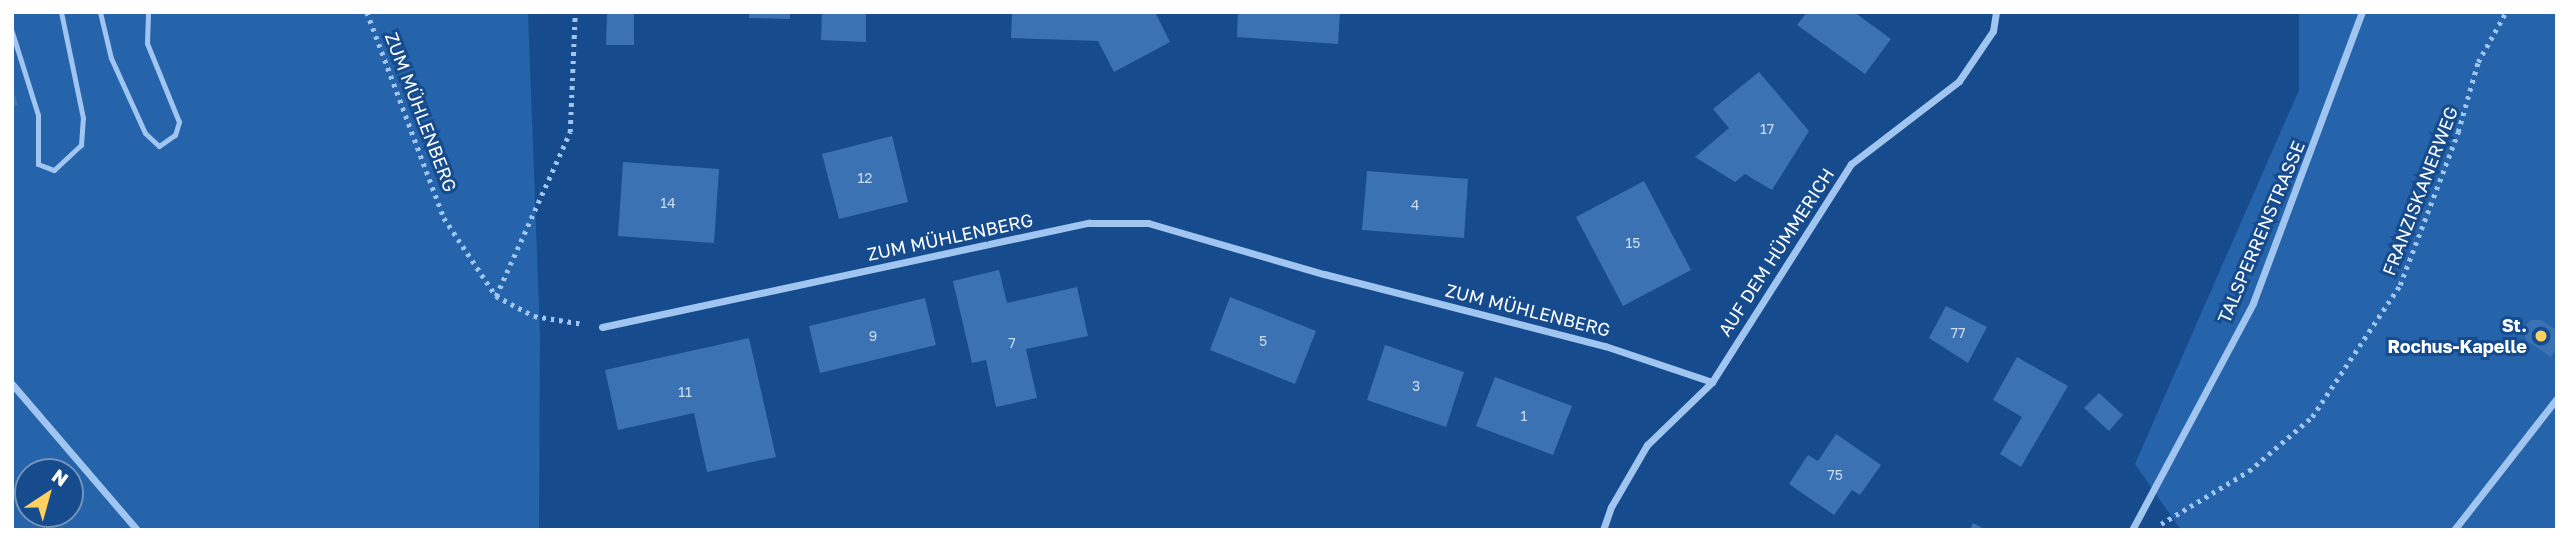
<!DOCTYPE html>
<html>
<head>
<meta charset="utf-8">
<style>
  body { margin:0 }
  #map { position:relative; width:2569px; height:542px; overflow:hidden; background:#164b8d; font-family:"Golos Text",sans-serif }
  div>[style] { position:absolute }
  .green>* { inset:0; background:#2563aa }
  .building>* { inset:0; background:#3a72b4 }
  .path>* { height:4.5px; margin-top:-2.25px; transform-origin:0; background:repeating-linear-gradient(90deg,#a0c5f0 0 3.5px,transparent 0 8.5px) }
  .lane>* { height:5px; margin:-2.5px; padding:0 2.5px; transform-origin:2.5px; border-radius:2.5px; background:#a0c5f0 }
  .street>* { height:7px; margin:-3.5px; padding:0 3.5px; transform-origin:3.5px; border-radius:3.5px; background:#a0c5f0 }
  .dots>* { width:19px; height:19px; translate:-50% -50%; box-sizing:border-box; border:4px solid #164b8d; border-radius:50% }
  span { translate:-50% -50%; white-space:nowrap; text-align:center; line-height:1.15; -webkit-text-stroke:6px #164b8d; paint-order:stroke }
  .number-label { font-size:14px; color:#cedcec }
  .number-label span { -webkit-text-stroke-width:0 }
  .street-label { font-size:18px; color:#fff }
  .poi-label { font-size:18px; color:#fff; font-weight:700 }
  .right { translate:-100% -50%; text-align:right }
  .frame { position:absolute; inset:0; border:14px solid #fff; pointer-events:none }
  .north { position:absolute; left:14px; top:458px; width:70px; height:70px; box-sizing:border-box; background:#164b8d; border:2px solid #7393bb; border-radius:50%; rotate:36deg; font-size:19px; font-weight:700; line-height:28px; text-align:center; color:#fff }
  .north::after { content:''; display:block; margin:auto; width:24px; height:32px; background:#ffcf5f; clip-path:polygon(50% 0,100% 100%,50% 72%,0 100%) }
</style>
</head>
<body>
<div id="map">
  <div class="green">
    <div style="clip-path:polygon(evenodd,12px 12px,528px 12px,540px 333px,539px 530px,12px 530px,12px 12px,28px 472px,70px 472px,70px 514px,28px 514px,28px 472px)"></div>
    <div style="clip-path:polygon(2299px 12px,2557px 12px,2557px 330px,2541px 320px,2530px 320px,2522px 331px,2527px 341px,2551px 356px,2557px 347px,2557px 530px,2181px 530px,2135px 464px,2299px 90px)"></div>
  </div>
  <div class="building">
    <div style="clip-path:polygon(749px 12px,790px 12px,790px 19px,749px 18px)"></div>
    <div style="clip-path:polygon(822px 12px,866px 12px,866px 42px,821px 40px)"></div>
    <div style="clip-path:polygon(1012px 12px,1155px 12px,1170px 42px,1114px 72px,1098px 41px,1011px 38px)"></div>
    <div style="clip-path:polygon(1238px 12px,1340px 12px,1338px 44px,1237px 37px)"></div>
    <div style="clip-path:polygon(1807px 12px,1854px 12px,1891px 39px,1865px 74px,1797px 25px)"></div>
    <div style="clip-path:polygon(607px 14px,634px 14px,634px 45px,606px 45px)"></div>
    <div style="clip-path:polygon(1759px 72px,1809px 131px,1772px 190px,1745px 174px,1735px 182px,1695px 157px,1729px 128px,1713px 109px)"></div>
    <div style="clip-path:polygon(12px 86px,18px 105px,12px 106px)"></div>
    <div style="clip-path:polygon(892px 136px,908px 202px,839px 219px,822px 154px)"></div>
    <div style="clip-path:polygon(623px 162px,719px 169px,714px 243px,618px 236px)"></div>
    <div style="clip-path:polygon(1367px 171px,1468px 179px,1464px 238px,1362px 230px)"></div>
    <div style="clip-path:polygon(1644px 181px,1691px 270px,1623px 306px,1576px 217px)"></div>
    <div style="clip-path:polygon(999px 270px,1007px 303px,1077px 287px,1088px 336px,1026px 349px,1037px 398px,996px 407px,986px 360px,972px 363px,953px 281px)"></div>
    <div style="clip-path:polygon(1230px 297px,1316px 331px,1295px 384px,1210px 350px)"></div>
    <div style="clip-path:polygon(925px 298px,936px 345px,820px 373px,809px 326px)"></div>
    <div style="clip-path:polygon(1946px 306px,1987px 327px,1968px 363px,1929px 338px)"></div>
    <div style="clip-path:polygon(2530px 320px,2541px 320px,2557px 330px,2557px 347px,2551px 357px,2527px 341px,2522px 331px)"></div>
    <div style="clip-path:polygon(749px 338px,776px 457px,707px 472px,694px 413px,618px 430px,605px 370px)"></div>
    <div style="clip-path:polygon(1385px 345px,1464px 372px,1446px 427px,1367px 400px)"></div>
    <div style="clip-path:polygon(2017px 357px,2068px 386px,2021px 467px,2000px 454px,2022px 417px,1993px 400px)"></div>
    <div style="clip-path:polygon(1495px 377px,1572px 406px,1553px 455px,1476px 426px)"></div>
    <div style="clip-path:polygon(2099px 393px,2123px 415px,2109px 431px,2084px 408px)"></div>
    <div style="clip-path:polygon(1836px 434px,1881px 465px,1860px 495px,1852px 490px,1834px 515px,1789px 484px,1808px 455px,1818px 461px)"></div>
    <div style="clip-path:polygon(1973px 523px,1986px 530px,1970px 530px)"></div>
  </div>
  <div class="path">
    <div style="left:367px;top:12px;width:220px;rotate:69.5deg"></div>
    <div style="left:444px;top:218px;width:94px;rotate:56.3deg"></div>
    <div style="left:496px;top:296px;width:43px;rotate:27.8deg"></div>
    <div style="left:534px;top:316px;width:50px;rotate:9.3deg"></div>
    <div style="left:496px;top:296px;width:180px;rotate:-65.7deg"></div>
    <div style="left:570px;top:132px;width:120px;rotate:-87.6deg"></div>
    <div style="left:2161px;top:524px;width:103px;rotate:-31.1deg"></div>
    <div style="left:2249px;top:471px;width:83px;rotate:-40.6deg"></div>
    <div style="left:2312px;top:417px;width:159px;rotate:-56.3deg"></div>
    <div style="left:2400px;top:285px;width:164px;rotate:-69.2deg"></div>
    <div style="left:2458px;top:132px;width:73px;rotate:-74.1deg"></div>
    <div style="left:2478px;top:62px;width:57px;rotate:-60.8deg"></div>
  </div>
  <div class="lane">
    <div style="left:100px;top:12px;width:47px;rotate:76.6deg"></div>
    <div style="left:111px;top:58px;width:82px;rotate:65.6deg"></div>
    <div style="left:145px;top:133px;width:19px;rotate:43deg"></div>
    <div style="left:159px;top:146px;width:19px;rotate:-35deg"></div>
    <div style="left:175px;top:135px;width:14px;rotate:-73deg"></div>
    <div style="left:179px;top:122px;width:85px;rotate:-112.1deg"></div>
    <div style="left:147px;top:43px;width:31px;rotate:-88deg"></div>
    <div style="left:12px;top:32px;width:87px;rotate:72.6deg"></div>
    <div style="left:38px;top:115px;width:49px;rotate:90deg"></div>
    <div style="left:38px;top:164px;width:17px;rotate:21deg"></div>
    <div style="left:54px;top:170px;width:37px;rotate:-43deg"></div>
    <div style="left:81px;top:145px;width:27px;rotate:-86deg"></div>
    <div style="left:83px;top:118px;width:108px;rotate:-101.7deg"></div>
  </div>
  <div class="street">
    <div style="left:602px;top:327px;width:498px;rotate:-12.1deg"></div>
    <div style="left:1089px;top:223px;width:59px"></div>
    <div style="left:1148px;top:223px;width:183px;rotate:16.2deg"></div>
    <div style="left:1324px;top:274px;width:290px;rotate:14.4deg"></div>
    <div style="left:1605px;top:346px;width:113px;rotate:18.6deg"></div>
    <div style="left:12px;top:384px;width:192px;rotate:49.4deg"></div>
    <div style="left:1603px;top:530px;width:24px;rotate:-71deg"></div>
    <div style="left:1611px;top:507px;width:72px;rotate:-59.9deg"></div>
    <div style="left:1647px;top:445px;width:91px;rotate:-44.1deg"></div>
    <div style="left:1712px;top:382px;width:259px;rotate:-57.5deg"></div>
    <div style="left:1851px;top:164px;width:136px;rotate:-37.5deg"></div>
    <div style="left:1959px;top:81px;width:60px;rotate:-55.8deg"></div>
    <div style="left:1993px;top:31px;width:19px;rotate:-81deg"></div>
    <div style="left:2132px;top:530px;width:257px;rotate:-61.9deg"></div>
    <div style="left:2253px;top:303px;width:311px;rotate:-69.5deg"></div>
    <div style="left:2454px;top:530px;width:167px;rotate:-52deg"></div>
  </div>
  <div class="dots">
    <div style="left:2541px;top:336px;background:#ffcf5f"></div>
  </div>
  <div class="number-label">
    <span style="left:1767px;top:129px">17</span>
    <span style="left:865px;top:178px">12</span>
    <span style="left:668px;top:203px">14</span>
    <span style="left:1415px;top:205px">4</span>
    <span style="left:1633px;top:243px">15</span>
    <span style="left:1958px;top:333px">77</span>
    <span style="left:873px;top:336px">9</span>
    <span style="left:1263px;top:341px">5</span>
    <span style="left:1012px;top:343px">7</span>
    <span style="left:1416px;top:386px">3</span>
    <span style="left:685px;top:392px">11</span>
    <span style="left:1524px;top:416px">1</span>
    <span style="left:1835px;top:475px">75</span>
  </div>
  <div class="street-label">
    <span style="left:421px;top:112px;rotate:69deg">ZUM MÜHLENBERG</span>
    <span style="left:2420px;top:191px;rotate:-69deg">FRANZISKANERWEG</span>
    <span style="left:2261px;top:232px;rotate:-67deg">TALSPERRENSTRASSE</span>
    <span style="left:950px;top:237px;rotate:-12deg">ZUM MÜHLENBERG</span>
    <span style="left:1776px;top:252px;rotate:-57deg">AUF DEM HÜMMERICH</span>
    <span style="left:1528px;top:310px;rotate:14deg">ZUM MÜHLENBERG</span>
  </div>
  <div class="poi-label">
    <span class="right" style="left:2527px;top:336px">St.<br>Rochus-Kapelle</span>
  </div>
  <div class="frame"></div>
  <div class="north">N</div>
</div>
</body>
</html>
